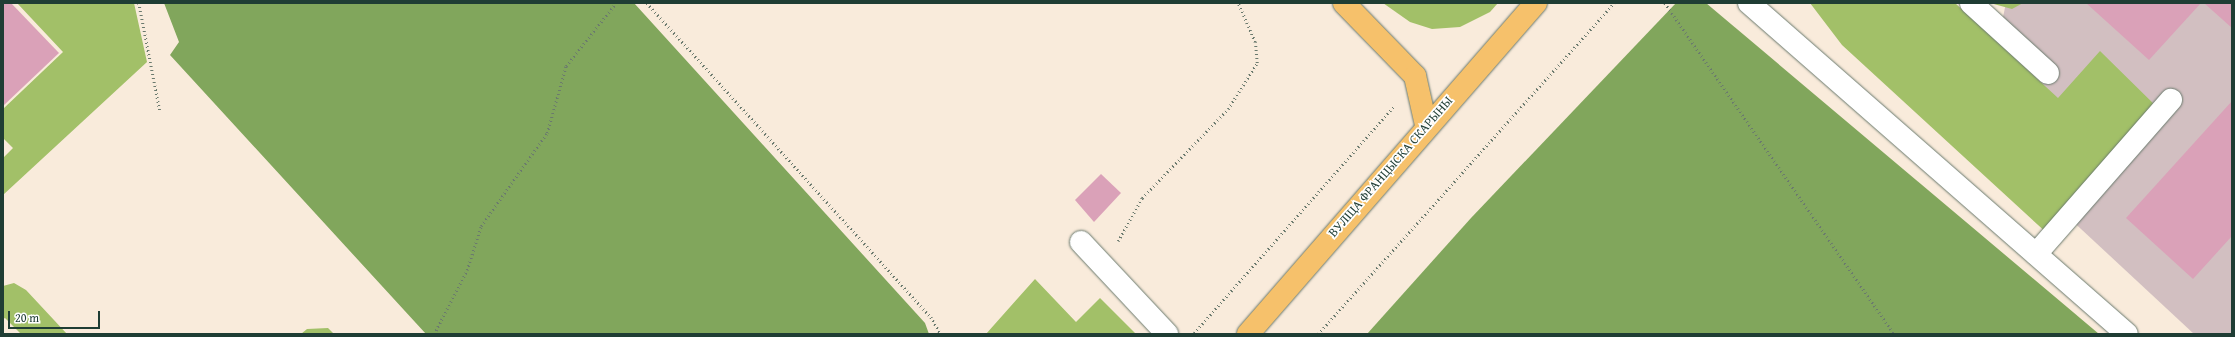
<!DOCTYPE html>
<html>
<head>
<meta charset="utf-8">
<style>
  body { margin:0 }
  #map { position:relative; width:2235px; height:337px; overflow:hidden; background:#f9ebdb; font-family:"Gentium Book Plus",serif }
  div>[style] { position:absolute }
  .industrial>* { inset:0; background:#d2bfc1 }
  .green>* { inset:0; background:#a2c068 }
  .forest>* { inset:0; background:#81a65c }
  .building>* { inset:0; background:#daa1b8 }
  .path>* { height:2.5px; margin-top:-1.25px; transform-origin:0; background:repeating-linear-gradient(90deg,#6b7a6e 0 1px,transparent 0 4px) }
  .roads { filter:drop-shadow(0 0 1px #6b7a6e) drop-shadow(0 0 1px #6b7a6e) }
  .minor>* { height:22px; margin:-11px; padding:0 11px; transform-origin:11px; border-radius:11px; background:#fff }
  .major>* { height:22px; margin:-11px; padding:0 11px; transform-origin:11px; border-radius:11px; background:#f6c16b }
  span { translate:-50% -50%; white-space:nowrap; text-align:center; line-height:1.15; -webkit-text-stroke:3.5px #fff; paint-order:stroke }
  .street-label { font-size:13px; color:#1f3d34 }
  .frame { position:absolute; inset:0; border:4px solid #1f3d34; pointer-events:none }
  .scale { position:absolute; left:8px; top:311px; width:92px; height:18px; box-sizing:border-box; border:2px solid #1f3d34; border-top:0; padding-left:5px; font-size:12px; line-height:14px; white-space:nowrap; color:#1f3d34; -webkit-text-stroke:3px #fff; paint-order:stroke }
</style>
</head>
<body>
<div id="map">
  <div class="industrial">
    <div style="clip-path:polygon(2006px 3px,2232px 3px,2232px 334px,2194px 334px,1995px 149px,1988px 87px)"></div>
  </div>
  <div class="green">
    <div style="clip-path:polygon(17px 3px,134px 3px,147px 62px,3px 195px,3px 158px,13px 148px,3px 138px,3px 109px,63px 52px)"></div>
    <div style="clip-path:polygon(1383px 3px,1498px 3px,1490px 12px,1460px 27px,1432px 29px,1410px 22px)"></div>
    <div style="clip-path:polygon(1810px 3px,1955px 3px,2058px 98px,2100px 51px,2161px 111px,2049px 235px,1842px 45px)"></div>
    <div style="clip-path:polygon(1990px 3px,2023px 3px,2012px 9px)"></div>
    <div style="clip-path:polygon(1035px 279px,1076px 322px,1100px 298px,1136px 334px,986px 334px)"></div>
    <div style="clip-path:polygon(14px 283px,26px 290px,67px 334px,21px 334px,5px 318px,3px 319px,3px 286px)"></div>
    <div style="clip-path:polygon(328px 328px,334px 334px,301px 334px,307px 329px)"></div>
  </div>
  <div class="forest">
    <div style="clip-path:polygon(164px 3px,634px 3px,925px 323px,929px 334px,426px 334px,170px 55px,179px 42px)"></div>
    <div style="clip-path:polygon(1676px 3px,1706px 3px,2099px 334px,1367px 334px,1471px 218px)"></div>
  </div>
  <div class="building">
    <div style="clip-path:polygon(3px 3px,11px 3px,59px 53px,3px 106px)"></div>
    <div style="clip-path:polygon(2086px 3px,2201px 3px,2149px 60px)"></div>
    <div style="clip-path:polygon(2204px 3px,2232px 3px,2232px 28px)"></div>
    <div style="clip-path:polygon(2232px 101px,2232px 236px,2193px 279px,2126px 218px)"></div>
    <div style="clip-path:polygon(1101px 174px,1121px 193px,1094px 222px,1075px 200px)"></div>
  </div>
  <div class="path">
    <div style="left:139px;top:3px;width:110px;rotate:79deg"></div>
    <div style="left:647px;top:3px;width:423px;rotate:47.9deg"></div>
    <div style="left:931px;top:317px;width:20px;rotate:60deg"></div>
    <div style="left:1665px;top:3px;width:402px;rotate:55.3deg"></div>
    <div style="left:1118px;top:241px;width:49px;rotate:-60.8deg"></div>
    <div style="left:1142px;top:198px;width:124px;rotate:-46deg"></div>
    <div style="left:1228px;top:109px;width:54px;rotate:-57.8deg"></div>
    <div style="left:1257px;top:63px;width:21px;rotate:-95deg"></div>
    <div style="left:1255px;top:42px;width:43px;rotate:-113.6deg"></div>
    <div style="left:1194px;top:333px;width:303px;rotate:-48.6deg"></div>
    <div style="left:434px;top:334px;width:72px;rotate:-62.7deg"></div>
    <div style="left:467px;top:270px;width:46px;rotate:-72.3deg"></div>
    <div style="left:481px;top:226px;width:114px;rotate:-54.6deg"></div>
    <div style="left:547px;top:133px;width:70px;rotate:-74.2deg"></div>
    <div style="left:566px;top:66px;width:80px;rotate:-51.6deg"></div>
    <div style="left:1318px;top:334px;width:444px;rotate:-48.2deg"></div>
  </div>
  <div class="roads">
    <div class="minor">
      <div style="left:1749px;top:3px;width:502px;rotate:41.21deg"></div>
      <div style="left:1971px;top:3px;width:104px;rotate:42.3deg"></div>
      <div style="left:1081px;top:242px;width:126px;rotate:46.9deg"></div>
      <div style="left:2036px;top:254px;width:205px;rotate:-48.8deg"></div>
    </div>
    <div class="major">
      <div style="left:1344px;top:3px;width:102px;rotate:45.8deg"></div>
      <div style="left:1415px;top:76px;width:50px;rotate:77.3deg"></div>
      <div style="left:1248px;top:334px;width:439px;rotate:-49deg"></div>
    </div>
  </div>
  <div class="street-label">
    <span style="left:1391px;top:167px;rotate:-49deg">ВУЛІЦА ФРАНЦЫСКА СКАРЫНЫ</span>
  </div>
  <div class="frame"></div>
  <div class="scale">20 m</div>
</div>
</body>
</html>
